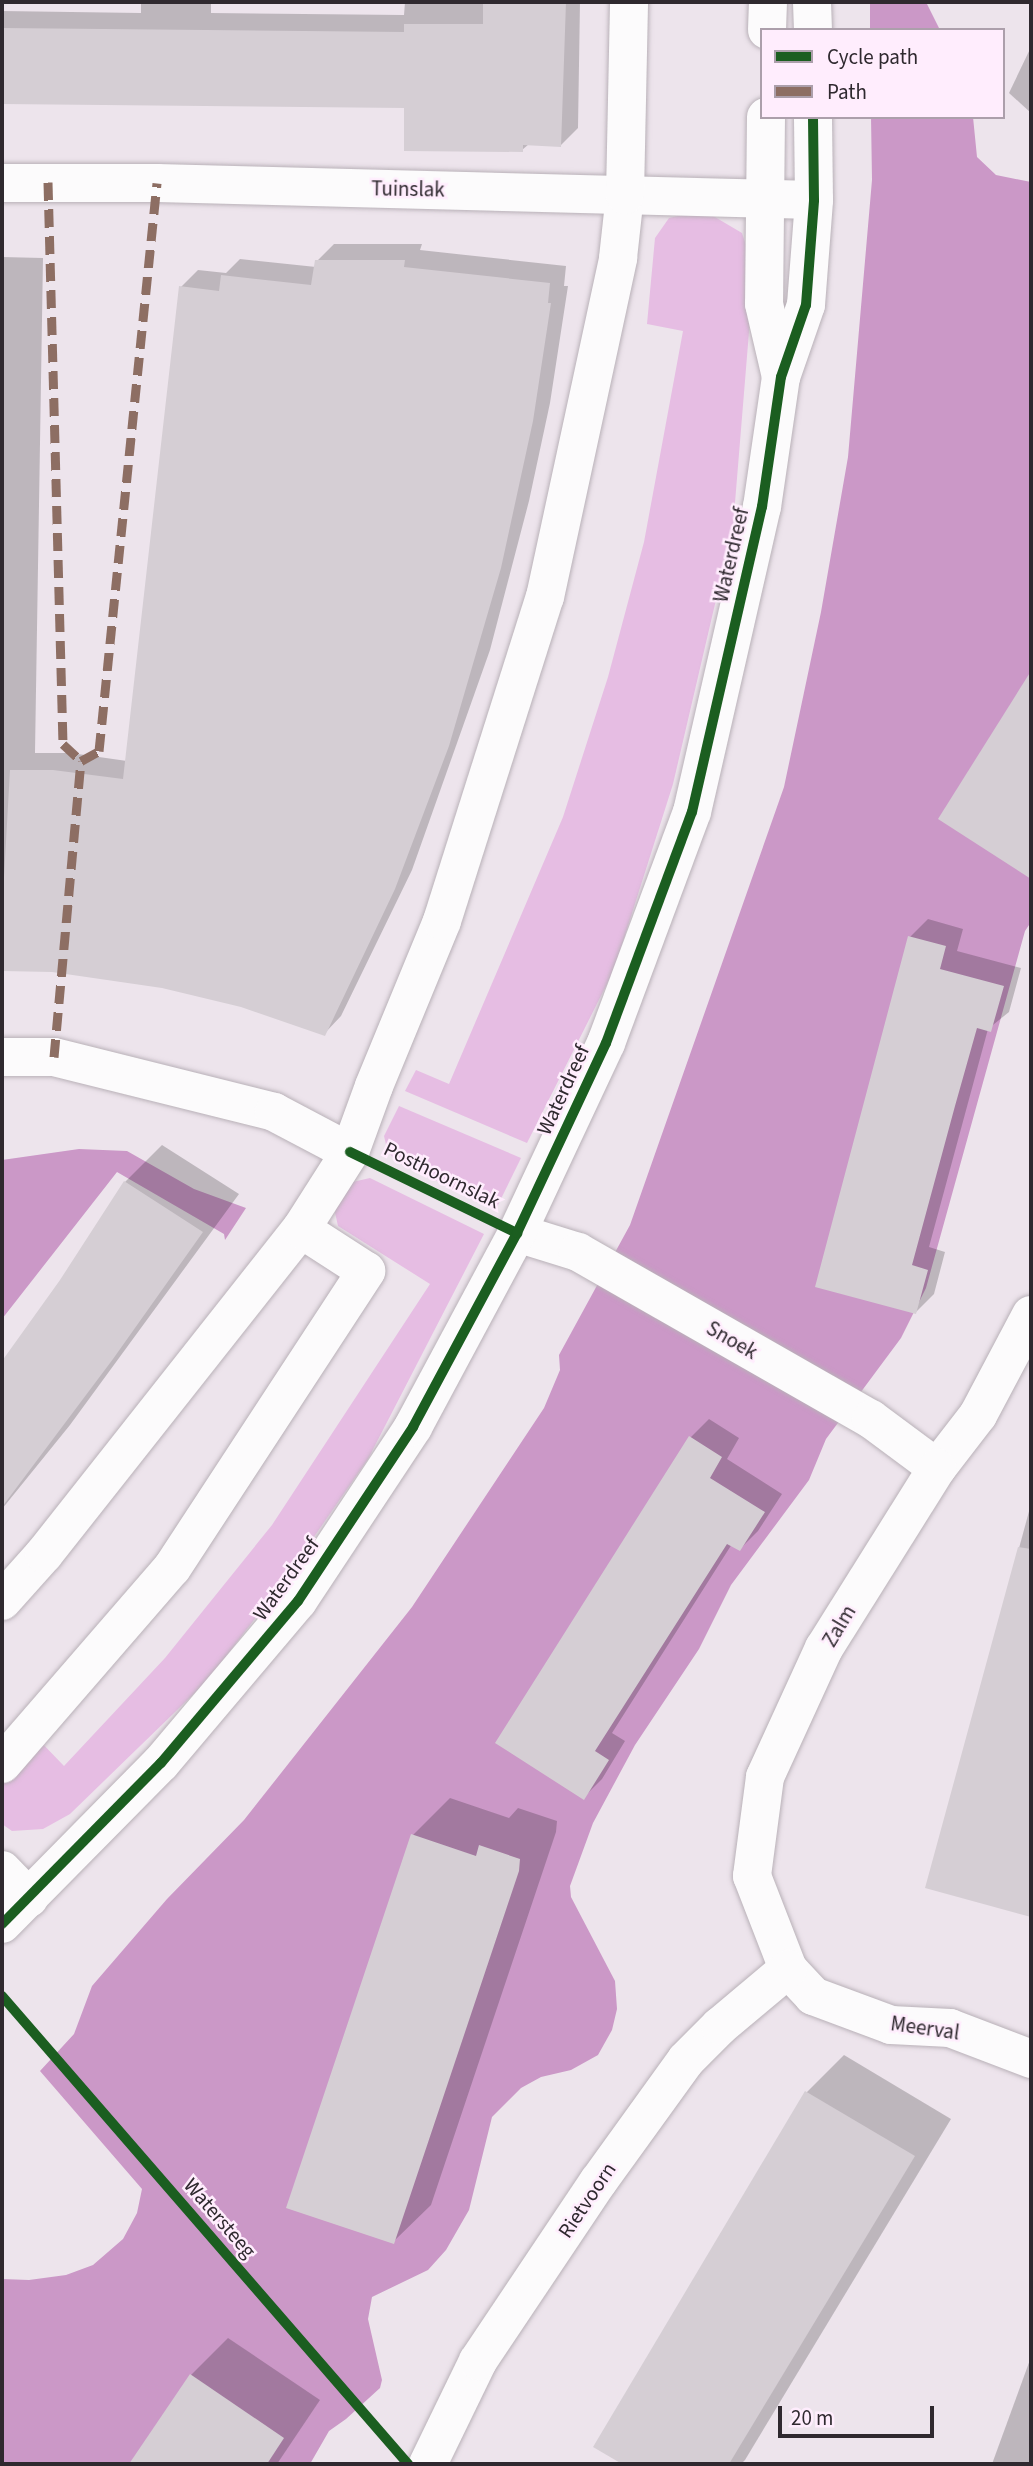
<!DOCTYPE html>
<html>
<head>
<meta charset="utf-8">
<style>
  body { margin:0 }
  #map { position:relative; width:1033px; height:2466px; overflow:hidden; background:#ede4ec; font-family:"Source Sans 3",sans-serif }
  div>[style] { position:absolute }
  .green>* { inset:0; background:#e6bde3 }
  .water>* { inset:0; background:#cb98c7 }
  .shadow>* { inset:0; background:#0003 }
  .building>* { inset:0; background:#d5ced4 }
  .roads { filter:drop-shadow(0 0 2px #b9b1b8) drop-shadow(0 0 2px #b9b1b8) }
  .minor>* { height:38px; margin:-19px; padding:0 19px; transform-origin:19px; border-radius:19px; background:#fcfbfc }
  .quiet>* { height:9px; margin-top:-4.5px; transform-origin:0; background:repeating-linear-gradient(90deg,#8d6e63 0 18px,transparent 0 27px) }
  .cycleway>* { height:10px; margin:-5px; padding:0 5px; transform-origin:5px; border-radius:5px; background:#1b5e20 }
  span { translate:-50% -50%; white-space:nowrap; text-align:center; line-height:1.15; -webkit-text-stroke:5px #ffedfd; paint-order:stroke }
  .street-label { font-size:21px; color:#2f292f }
  .frame { position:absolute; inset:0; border:4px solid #2f292f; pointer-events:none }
  .legend { position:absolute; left:760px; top:28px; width:245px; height:91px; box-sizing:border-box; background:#ffedfd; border:2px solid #ac9fab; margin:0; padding:9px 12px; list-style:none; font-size:21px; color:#2f292f }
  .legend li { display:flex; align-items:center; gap:14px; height:35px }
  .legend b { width:35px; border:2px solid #ac9fab }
  .scale { position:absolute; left:778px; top:2406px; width:156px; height:32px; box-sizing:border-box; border:4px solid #2f292f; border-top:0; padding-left:9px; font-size:21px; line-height:24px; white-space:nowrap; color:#2f292f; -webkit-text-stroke:5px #ffedfd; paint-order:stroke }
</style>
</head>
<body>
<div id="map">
  <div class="green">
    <div style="clip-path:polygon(703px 210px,742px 233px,754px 271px,733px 527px,673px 784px,614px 970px,527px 1143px,405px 1091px,416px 1070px,449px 1084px,563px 817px,608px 677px,644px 542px,683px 331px,647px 324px,655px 238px,669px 218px)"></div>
    <div style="clip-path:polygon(399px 1106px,521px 1158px,496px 1209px,395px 1161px,387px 1149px,384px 1136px)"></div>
    <div style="clip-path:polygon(370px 1178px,484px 1234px,368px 1459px,280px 1586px,207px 1681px,70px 1814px,43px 1829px,12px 1831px,2px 1824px,2px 1778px,38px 1739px,64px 1766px,165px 1658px,272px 1525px,430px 1284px,338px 1226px,334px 1208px,344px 1184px)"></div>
  </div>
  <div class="water">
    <div style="clip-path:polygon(870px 2px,926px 2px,940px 30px,870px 30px)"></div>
    <div style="clip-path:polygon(871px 117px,973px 117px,977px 157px,996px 175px,1031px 182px,1031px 922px,1025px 931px,926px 1288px,901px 1338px,826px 1439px,809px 1480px,731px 1585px,699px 1649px,635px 1745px,593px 1823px,570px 1886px,571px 1897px,615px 1981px,617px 2009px,612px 2030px,598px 2055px,571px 2070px,541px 2077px,521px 2088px,492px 2117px,469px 2210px,446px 2250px,428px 2270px,372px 2297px,368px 2319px,382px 2380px,380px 2388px,346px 2419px,329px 2431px,310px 2464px,2px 2464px,2px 2279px,29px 2280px,66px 2275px,93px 2265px,123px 2239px,137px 2213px,142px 2189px,40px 2071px,74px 2034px,92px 1986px,167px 1899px,244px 1820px,412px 1607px,544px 1408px,560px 1370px,559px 1355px,630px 1225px,784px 787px,821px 612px,848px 457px,872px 180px)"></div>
    <div style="clip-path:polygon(79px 1149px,127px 1151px,194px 1189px,246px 1208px,225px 1240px,224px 1234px,117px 1172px,2px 1319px,2px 1160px)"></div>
  </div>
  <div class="shadow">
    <div style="clip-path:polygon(141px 2px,211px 2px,211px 13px,404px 15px,405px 2px,580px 2px,578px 128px,561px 145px,529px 144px,522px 150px,406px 106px,2px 102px,2px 11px,141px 13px)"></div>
    <div style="clip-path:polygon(1031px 47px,1031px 113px,1009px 93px)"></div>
    <div style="clip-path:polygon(2px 239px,2px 257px,43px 258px,35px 753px,71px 753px,127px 761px,181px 287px,198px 270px,226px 273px,240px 259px,316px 267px,317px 261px,334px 244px,422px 244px,420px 250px,566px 266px,564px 286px,568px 286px,550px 403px,529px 501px,490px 650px,412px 870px,341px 1016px,324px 1034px,241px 1006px,162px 986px,52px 970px,2px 969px)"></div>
    <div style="clip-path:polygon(1031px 676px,1031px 876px,940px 818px)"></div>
    <div style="clip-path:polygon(928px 919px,963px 929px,957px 951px,1021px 968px,1009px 1012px,988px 1029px,929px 1247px,945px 1252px,934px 1294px,916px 1312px,817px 1286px,910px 937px)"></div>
    <div style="clip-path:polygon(162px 1145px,239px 1194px,70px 1425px,2px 1509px,2px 1363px,62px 1281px,125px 1182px)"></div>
    <div style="clip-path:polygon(709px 1419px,739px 1438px,727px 1459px,782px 1494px,758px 1531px,740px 1549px,732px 1544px,612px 1733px,625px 1741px,602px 1779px,584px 1797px,498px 1742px,691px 1437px)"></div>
    <div style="clip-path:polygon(1031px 1504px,1031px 1915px,927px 1887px)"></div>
    <div style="clip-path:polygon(450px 1798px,509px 1818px,518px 1808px,557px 1821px,556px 1832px,431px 2205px,393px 2242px,413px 1835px)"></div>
    <div style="clip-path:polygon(844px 2055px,951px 2119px,745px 2460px,741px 2464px,625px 2464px,595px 2446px,807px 2092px)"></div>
    <div style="clip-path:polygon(228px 2338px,320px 2400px,277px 2464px,131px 2464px,191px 2375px)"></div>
    <div style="clip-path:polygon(1031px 2357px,1031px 2464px,992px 2464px)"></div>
  </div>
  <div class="building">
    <div style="clip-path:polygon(483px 2px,566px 2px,561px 147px,523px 145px,523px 152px,404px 151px,404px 108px,2px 104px,2px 28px,404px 32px,404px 24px,483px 24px)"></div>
    <div style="clip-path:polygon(315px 260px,405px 260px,404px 267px,550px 283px,548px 303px,551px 303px,533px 421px,501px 568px,449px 746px,395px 889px,325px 1036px,241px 1007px,162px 988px,52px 972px,2px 971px,2px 877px,4px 877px,10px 770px,53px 770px,123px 779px,179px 286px,219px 291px,221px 275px,311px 285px)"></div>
    <div style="clip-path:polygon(1031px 671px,1031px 879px,938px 819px)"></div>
    <div style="clip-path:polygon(908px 936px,946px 946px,940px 969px,1004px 986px,991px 1032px,977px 1028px,955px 1106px,912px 1265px,928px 1270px,916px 1314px,815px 1287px)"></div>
    <div style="clip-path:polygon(124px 1181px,203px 1232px,113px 1359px,2px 1507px,2px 1361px,60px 1280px)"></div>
    <div style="clip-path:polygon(689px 1436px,722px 1457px,710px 1478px,765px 1512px,740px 1551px,727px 1544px,595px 1751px,609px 1760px,584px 1800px,495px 1743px)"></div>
    <div style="clip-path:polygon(1018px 1547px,1031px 1549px,1031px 1917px,925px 1888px)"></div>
    <div style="clip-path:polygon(411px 1834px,476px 1856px,479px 1845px,520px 1859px,519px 1871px,394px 2244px,286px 2208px)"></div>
    <div style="clip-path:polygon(805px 2091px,915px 2156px,729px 2464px,622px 2464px,593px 2447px)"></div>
    <div style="clip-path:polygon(190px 2374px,284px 2438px,267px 2464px,129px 2464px)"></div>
  </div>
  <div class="roads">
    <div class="minor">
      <div style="left:812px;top:2px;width:28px;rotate:88deg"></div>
      <div style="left:767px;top:30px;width:28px;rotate:-88deg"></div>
      <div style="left:766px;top:117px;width:187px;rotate:90.6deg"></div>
      <div style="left:764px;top:304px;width:75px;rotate:76.9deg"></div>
      <div style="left:2px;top:183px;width:155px"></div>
      <div style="left:157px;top:183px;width:657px;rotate:1.48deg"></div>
      <div style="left:2px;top:1057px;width:52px"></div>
      <div style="left:54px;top:1057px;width:227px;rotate:14deg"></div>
      <div style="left:274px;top:1112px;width:86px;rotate:27.8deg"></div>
      <div style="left:517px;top:1233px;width:64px;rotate:17.3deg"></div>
      <div style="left:578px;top:1252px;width:337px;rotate:29.7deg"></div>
      <div style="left:871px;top:1419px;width:82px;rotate:36.6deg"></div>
      <div style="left:1031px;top:1315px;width:113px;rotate:117.9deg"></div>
      <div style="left:978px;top:1415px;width:67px;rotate:127.7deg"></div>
      <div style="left:937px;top:1468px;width:213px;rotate:122.1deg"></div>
      <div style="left:824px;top:1648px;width:142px;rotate:114.6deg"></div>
      <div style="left:765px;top:1777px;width:100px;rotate:97.5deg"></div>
      <div style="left:752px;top:1876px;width:100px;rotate:68.8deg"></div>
      <div style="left:788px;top:1969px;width:37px;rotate:47deg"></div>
      <div style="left:813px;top:1996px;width:83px;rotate:20.4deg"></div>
      <div style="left:891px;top:2025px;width:59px;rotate:2.9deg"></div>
      <div style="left:950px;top:2028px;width:87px;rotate:20.9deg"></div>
      <div style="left:2px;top:1601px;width:63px;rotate:-48.2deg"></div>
      <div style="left:44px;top:1554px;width:414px;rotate:-51.7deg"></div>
      <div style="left:2px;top:1764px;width:259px;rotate:-49.1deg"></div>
      <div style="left:172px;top:1568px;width:355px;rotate:-56.8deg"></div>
      <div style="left:366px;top:1271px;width:77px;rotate:-147.1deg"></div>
      <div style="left:301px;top:1229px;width:91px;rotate:-57.5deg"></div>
      <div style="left:350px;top:1152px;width:70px;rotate:-70deg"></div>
      <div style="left:374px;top:1086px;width:178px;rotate:-67.6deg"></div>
      <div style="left:442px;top:921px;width:340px;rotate:-72.4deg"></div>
      <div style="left:545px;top:597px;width:347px;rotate:-77.8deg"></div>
      <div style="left:618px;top:258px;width:63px;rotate:-83.7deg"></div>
      <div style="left:625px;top:195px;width:193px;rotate:-88.8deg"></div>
      <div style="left:2px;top:1870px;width:39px;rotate:46deg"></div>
      <div style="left:2px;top:1924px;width:226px;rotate:-45.4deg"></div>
      <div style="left:161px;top:1763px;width:212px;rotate:-49.8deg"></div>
      <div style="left:298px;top:1601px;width:209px;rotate:-56.5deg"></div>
      <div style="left:413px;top:1427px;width:220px;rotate:-61.8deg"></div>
      <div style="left:517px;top:1233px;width:210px;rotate:-64.9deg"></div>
      <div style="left:606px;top:1043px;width:246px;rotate:-69.6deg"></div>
      <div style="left:692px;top:812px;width:313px;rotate:-77.1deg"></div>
      <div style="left:762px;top:507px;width:131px;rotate:-81.7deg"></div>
      <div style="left:781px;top:377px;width:76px;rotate:-70.9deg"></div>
      <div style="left:806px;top:305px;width:105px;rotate:-85.6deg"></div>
      <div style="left:814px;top:200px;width:83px;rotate:-90.7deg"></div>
      <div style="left:428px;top:2464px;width:114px;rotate:-64.1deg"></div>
      <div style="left:478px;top:2361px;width:216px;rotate:-56.2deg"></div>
      <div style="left:598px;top:2182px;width:150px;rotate:-54.2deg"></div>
      <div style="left:686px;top:2060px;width:48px;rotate:-45deg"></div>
      <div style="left:720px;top:2026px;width:89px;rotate:-40deg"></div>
    </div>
  </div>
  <div class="quiet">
    <div style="left:48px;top:182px;width:562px;rotate:88.47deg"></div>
    <div style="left:63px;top:744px;width:25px;rotate:43deg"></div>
    <div style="left:54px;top:1057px;width:297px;rotate:-84.8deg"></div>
    <div style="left:81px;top:761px;width:21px;rotate:-29deg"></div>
    <div style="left:99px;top:751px;width:571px;rotate:-84.17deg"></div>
  </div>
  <div class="cycleway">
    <div style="left:350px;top:1152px;width:186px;rotate:25.9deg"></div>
    <div style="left:2px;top:1924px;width:226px;rotate:-45.4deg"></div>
    <div style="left:161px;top:1763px;width:212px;rotate:-49.8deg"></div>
    <div style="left:298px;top:1601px;width:209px;rotate:-56.5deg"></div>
    <div style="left:413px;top:1427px;width:220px;rotate:-61.8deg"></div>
    <div style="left:517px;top:1233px;width:210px;rotate:-64.9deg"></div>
    <div style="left:606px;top:1043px;width:246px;rotate:-69.6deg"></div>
    <div style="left:692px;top:812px;width:313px;rotate:-77.1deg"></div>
    <div style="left:762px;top:507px;width:131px;rotate:-81.7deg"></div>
    <div style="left:781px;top:377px;width:76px;rotate:-70.9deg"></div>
    <div style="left:806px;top:305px;width:105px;rotate:-85.6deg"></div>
    <div style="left:814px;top:200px;width:83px;rotate:-90.7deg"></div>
    <div style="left:2px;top:1996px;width:620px;rotate:49.06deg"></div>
  </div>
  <div class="street-label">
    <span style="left:408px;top:189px;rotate:1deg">Tuinslak</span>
    <span style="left:731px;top:555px;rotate:-77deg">Waterdreef</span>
    <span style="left:563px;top:1090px;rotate:-65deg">Waterdreef</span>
    <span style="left:442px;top:1175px;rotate:26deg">Posthoornslak</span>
    <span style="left:732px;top:1340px;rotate:30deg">Snoek</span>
    <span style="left:286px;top:1579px;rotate:-54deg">Waterdreef</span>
    <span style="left:839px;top:1626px;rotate:-59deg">Zalm</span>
    <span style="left:925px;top:2028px;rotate:8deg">Meerval</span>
    <span style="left:587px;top:2200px;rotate:-56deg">Rietvoorn</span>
    <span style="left:220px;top:2218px;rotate:49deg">Watersteeg</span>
  </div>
  <div class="frame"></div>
  <ul class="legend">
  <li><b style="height:9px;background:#1b5e20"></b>Cycle path</li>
  <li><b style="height:9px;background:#8d6e63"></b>Path</li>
  </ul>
  <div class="scale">20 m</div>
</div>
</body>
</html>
